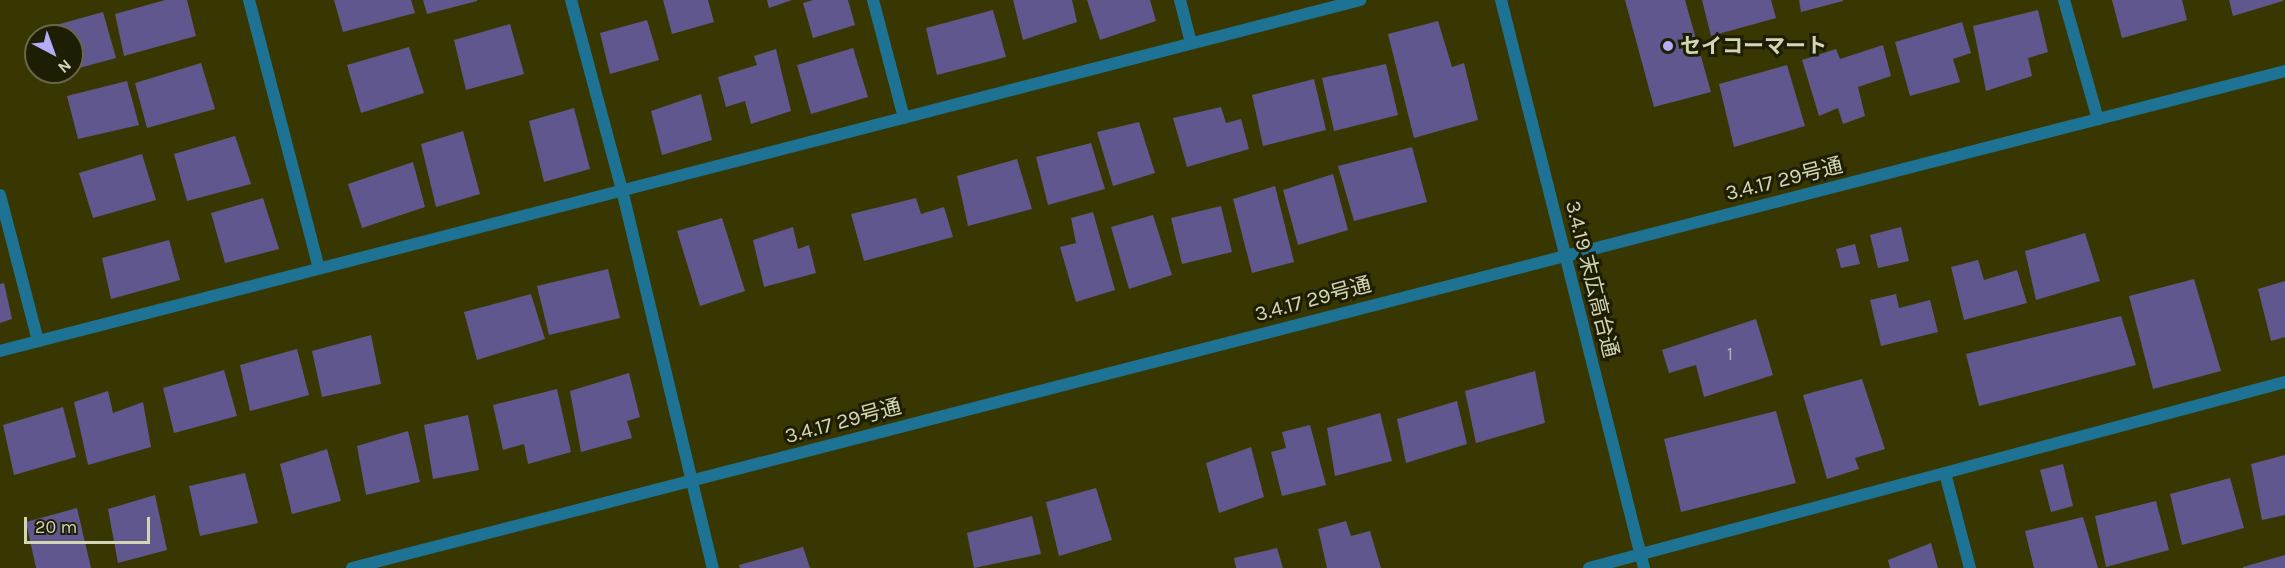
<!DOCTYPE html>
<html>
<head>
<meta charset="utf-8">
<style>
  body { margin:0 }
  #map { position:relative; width:2285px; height:568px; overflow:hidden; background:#383702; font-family:Karla,"Noto Sans JP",sans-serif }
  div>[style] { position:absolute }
  .building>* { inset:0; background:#5f578e }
  .minor>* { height:12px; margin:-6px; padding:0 6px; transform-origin:6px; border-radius:6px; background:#1e7394 }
  .tertiary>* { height:12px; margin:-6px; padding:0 6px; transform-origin:6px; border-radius:6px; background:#1e7394 }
  .dots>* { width:16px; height:16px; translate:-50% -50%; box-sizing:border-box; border:3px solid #1e1e04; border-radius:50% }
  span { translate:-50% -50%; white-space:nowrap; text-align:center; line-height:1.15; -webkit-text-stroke:6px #1e1e04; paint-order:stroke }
  .number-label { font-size:18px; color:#b7b6ab }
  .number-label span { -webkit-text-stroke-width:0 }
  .poi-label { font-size:21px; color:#d4d5b5; font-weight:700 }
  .left { translate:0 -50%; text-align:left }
  .street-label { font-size:21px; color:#d4d5b5 }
  .north { position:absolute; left:24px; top:24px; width:60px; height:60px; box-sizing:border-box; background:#1e1e04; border:2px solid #67674b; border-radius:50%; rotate:139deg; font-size:16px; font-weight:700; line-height:24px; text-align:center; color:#d4d5b5 }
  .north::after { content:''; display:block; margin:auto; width:21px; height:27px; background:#b5acf8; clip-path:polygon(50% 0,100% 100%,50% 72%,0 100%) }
  .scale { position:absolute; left:24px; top:517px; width:126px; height:27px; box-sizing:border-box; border:3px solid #d4d5b5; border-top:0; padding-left:8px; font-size:18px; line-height:21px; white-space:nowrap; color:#d4d5b5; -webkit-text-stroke:4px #1e1e04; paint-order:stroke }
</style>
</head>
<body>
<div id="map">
  <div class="building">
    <div style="clip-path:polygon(165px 0,187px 0,196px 36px,124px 56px,115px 14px)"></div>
    <div style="clip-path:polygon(334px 0,411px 0,415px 13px,343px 32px)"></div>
    <div style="clip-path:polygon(423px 0,477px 0,477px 1px,427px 14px)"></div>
    <div style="clip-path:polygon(663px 0,708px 0,714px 22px,672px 34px)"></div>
    <div style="clip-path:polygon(767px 0,792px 0,769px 8px)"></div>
    <div style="clip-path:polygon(813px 0,848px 0,855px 25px,813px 38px,803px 3px)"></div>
    <div style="clip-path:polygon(1013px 0,1072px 0,1077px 22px,1023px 40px)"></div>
    <div style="clip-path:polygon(1087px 0,1150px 0,1156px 21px,1100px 40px)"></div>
    <div style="clip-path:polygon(1625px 0,1685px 0,1711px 92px,1654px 107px)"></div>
    <div style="clip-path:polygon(1702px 0,1771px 0,1776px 18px,1711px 36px)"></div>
    <div style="clip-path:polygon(1799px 0,1843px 0,1843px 1px,1801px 12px)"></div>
    <div style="clip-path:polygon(2112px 0,2182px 0,2187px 20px,2122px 38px)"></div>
    <div style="clip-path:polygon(2229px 0,2283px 0,2283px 1px,2233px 16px)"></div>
    <div style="clip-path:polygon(993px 10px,1006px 57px,937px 75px,926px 28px)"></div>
    <div style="clip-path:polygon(2038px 10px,2048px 52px,2028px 58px,2032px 76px,1986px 91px,1973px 26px)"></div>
    <div style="clip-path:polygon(103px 12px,116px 58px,72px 70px,72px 36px,39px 36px,38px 30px)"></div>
    <div style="clip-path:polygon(647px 20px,659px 60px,610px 74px,600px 33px)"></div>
    <div style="clip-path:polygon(1438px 21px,1452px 67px,1464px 63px,1478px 120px,1414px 138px,1388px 34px)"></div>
    <div style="clip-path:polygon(1962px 22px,1971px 53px,1953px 59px,1960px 82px,1910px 96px,1895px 42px)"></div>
    <div style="clip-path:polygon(510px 24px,524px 74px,466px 90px,454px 40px)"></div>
    <div style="clip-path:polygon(1883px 45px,1891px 76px,1858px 87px,1865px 116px,1843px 124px,1838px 108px,1819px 116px,1802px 60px,1836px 49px,1840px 59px)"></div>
    <div style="clip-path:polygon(409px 47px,424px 93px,361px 113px,347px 65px)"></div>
    <div style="clip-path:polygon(853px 48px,868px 97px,811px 114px,797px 65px)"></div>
    <div style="clip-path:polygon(776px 49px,791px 111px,751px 124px,745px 101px,726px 107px,718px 77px,757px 65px,754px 56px)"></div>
    <div style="clip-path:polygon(201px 63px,215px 109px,147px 128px,135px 83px)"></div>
    <div style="clip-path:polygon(1386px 64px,1398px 115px,1334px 131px,1322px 78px)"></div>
    <div style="clip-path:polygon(1787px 65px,1805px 126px,1734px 147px,1719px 84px)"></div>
    <div style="clip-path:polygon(1314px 79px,1326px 130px,1263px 146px,1252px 95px)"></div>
    <div style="clip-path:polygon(127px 81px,139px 125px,78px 139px,67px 96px)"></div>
    <div style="clip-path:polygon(701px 94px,712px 140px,662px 155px,651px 111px)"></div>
    <div style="clip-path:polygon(1221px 107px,1226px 123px,1241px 119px,1249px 149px,1187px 167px,1173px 118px)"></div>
    <div style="clip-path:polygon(574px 108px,590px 169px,544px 182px,529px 121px)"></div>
    <div style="clip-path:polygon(1139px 122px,1155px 173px,1113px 186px,1097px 132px)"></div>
    <div style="clip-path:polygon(463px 131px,480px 194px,436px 207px,421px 144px)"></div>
    <div style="clip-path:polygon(235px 136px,251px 184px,187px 201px,174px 154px)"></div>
    <div style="clip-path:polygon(1091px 143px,1105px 189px,1048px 205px,1036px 157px)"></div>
    <div style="clip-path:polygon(1412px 147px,1427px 202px,1354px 221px,1338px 166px)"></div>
    <div style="clip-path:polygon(142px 154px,156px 200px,93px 218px,79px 173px)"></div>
    <div style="clip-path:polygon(1017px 159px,1032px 209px,968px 226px,957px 176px)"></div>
    <div style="clip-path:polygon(413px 162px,425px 207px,362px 228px,348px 184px)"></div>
    <div style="clip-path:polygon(1333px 174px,1348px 230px,1298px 245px,1283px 190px)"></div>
    <div style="clip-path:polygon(1275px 186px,1294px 262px,1252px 273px,1233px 199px)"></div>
    <div style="clip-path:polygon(263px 198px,279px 249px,225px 263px,211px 213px)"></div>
    <div style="clip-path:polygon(916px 198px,921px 214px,944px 207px,953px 237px,864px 261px,851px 214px)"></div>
    <div style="clip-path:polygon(1221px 206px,1232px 252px,1182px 264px,1171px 218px)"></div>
    <div style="clip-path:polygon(1093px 212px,1115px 290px,1076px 302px,1060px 247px,1076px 243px,1071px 218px)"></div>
    <div style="clip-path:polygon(1153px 215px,1172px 275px,1129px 289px,1111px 227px)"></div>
    <div style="clip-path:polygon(722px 218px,745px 291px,700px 306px,677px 231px)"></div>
    <div style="clip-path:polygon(793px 227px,798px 249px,809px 245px,816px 273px,764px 287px,753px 240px)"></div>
    <div style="clip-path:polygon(1901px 227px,1909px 261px,1878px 268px,1870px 235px)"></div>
    <div style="clip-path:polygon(2085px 233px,2100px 281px,2036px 300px,2025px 251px)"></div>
    <div style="clip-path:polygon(169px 240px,180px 280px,111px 299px,102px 258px)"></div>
    <div style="clip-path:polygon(1855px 244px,1860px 264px,1841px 268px,1836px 249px)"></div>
    <div style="clip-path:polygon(1978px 260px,1984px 280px,2017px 270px,2027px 303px,1964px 320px,1951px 267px)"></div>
    <div style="clip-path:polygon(608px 269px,620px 318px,549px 335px,537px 286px)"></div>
    <div style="clip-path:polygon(2194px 279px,2221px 371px,2153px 389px,2129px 296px)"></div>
    <div style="clip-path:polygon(2285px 281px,2285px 337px,2271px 341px,2258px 289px)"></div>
    <div style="clip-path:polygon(4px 283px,12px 319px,0 323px,0 284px)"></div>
    <div style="clip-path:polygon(531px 294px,545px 339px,477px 360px,464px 312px)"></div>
    <div style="clip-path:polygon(1896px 294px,1899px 308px,1930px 300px,1938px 332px,1881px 346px,1870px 300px)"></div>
    <div style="clip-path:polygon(2121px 316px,2136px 365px,1979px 406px,1966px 354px)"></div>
    <div style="clip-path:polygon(1756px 319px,1773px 375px,1704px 397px,1696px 365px,1669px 373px,1662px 350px)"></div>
    <div style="clip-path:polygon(371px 335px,381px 384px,322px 397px,312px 351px)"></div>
    <div style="clip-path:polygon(297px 349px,309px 395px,250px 411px,240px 365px)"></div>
    <div style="clip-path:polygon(224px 370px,237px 416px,174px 433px,163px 388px)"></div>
    <div style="clip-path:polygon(1535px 371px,1545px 423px,1476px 443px,1465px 391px)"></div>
    <div style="clip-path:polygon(629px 373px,640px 417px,627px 421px,632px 438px,581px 452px,570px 391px)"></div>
    <div style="clip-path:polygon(1862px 379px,1885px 449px,1855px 458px,1859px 469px,1827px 479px,1803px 395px)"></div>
    <div style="clip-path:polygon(557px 389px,571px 452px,528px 464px,524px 444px,503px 450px,493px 405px)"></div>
    <div style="clip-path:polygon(108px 391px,113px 413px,143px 402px,151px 447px,88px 465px,74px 402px)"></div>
    <div style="clip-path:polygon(1457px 401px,1467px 444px,1406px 463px,1397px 419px)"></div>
    <div style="clip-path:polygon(63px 407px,76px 457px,14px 475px,3px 425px)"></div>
    <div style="clip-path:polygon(1776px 411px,1796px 483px,1681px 512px,1664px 439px)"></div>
    <div style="clip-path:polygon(1380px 413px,1392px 461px,1335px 476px,1327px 428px)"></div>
    <div style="clip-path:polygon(468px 415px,479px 470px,433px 479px,424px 425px)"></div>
    <div style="clip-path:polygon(1310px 425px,1326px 485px,1282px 496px,1271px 452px,1286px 448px,1282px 432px)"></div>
    <div style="clip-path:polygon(408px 431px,420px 482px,366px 495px,357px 446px)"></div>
    <div style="clip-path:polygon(1251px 447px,1264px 497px,1219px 513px,1206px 463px)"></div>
    <div style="clip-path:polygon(327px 449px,341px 501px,292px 514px,280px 464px)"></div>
    <div style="clip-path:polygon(2285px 455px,2285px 515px,2262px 520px,2251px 464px)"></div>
    <div style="clip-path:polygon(2063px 464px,2073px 506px,2051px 512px,2040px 470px)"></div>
    <div style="clip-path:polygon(245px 473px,258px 523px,200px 536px,189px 486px)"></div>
    <div style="clip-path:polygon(2230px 478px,2244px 528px,2182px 545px,2170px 494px)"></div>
    <div style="clip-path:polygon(1096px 488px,1112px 540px,1059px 556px,1046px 502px)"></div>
    <div style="clip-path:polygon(155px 495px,167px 550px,118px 563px,108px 509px)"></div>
    <div style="clip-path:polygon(2156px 501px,2169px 550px,2106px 567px,2095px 516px)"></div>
    <div style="clip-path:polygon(77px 508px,91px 568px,36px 568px,26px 522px)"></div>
    <div style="clip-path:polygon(1032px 516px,1041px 554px,974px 568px,967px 533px)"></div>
    <div style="clip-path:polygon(2083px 517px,2098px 568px,2034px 568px,2025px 531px)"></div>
    <div style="clip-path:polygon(1346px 521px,1351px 536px,1370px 531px,1381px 568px,1327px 568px,1318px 529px)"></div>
    <div style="clip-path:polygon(1931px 543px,1938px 568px,1890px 568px,1888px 560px)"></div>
    <div style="clip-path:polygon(803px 547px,810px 568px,740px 568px,739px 565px)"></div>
    <div style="clip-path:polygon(1277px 548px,1283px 568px,1236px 568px,1234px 558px)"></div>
    <div style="clip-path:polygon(2285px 555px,2285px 568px,2243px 568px,2243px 567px)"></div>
  </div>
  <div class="minor">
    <div style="left:249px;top:0;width:277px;rotate:75.4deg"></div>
    <div style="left:571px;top:0;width:197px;rotate:75deg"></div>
    <div style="left:622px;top:190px;width:389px;rotate:76.5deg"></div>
    <div style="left:873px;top:0;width:122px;rotate:75.3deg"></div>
    <div style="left:1180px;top:0;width:44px;rotate:75.7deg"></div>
    <div style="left:2064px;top:0;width:124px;rotate:74.1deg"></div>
    <div style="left:0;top:195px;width:151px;rotate:75.4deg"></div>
    <div style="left:0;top:351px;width:1405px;rotate:-14.47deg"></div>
    <div style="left:1945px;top:473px;width:98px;rotate:75.3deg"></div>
    <div style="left:1589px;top:568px;width:720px;rotate:-14.96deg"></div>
  </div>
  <div class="tertiary">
    <div style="left:1501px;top:0;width:586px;rotate:75.87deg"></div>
    <div style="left:352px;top:568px;width:1996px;rotate:-14.42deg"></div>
  </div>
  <div class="dots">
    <div style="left:1668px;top:46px;background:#b5acf8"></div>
  </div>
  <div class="number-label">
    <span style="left:1730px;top:354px">1</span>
  </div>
  <div class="poi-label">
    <span class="left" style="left:1680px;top:46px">セイコーマート</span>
  </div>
  <div class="street-label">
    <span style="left:1784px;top:179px;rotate:-14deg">3.4.17 29号通</span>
    <span style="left:1592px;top:279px;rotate:76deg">3.4.19 末広高台通</span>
    <span style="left:1313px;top:299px;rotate:-15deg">3.4.17 29号通</span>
    <span style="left:843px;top:421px;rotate:-15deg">3.4.17 29号通</span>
  </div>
  <div class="north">N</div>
  <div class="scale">20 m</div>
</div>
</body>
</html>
